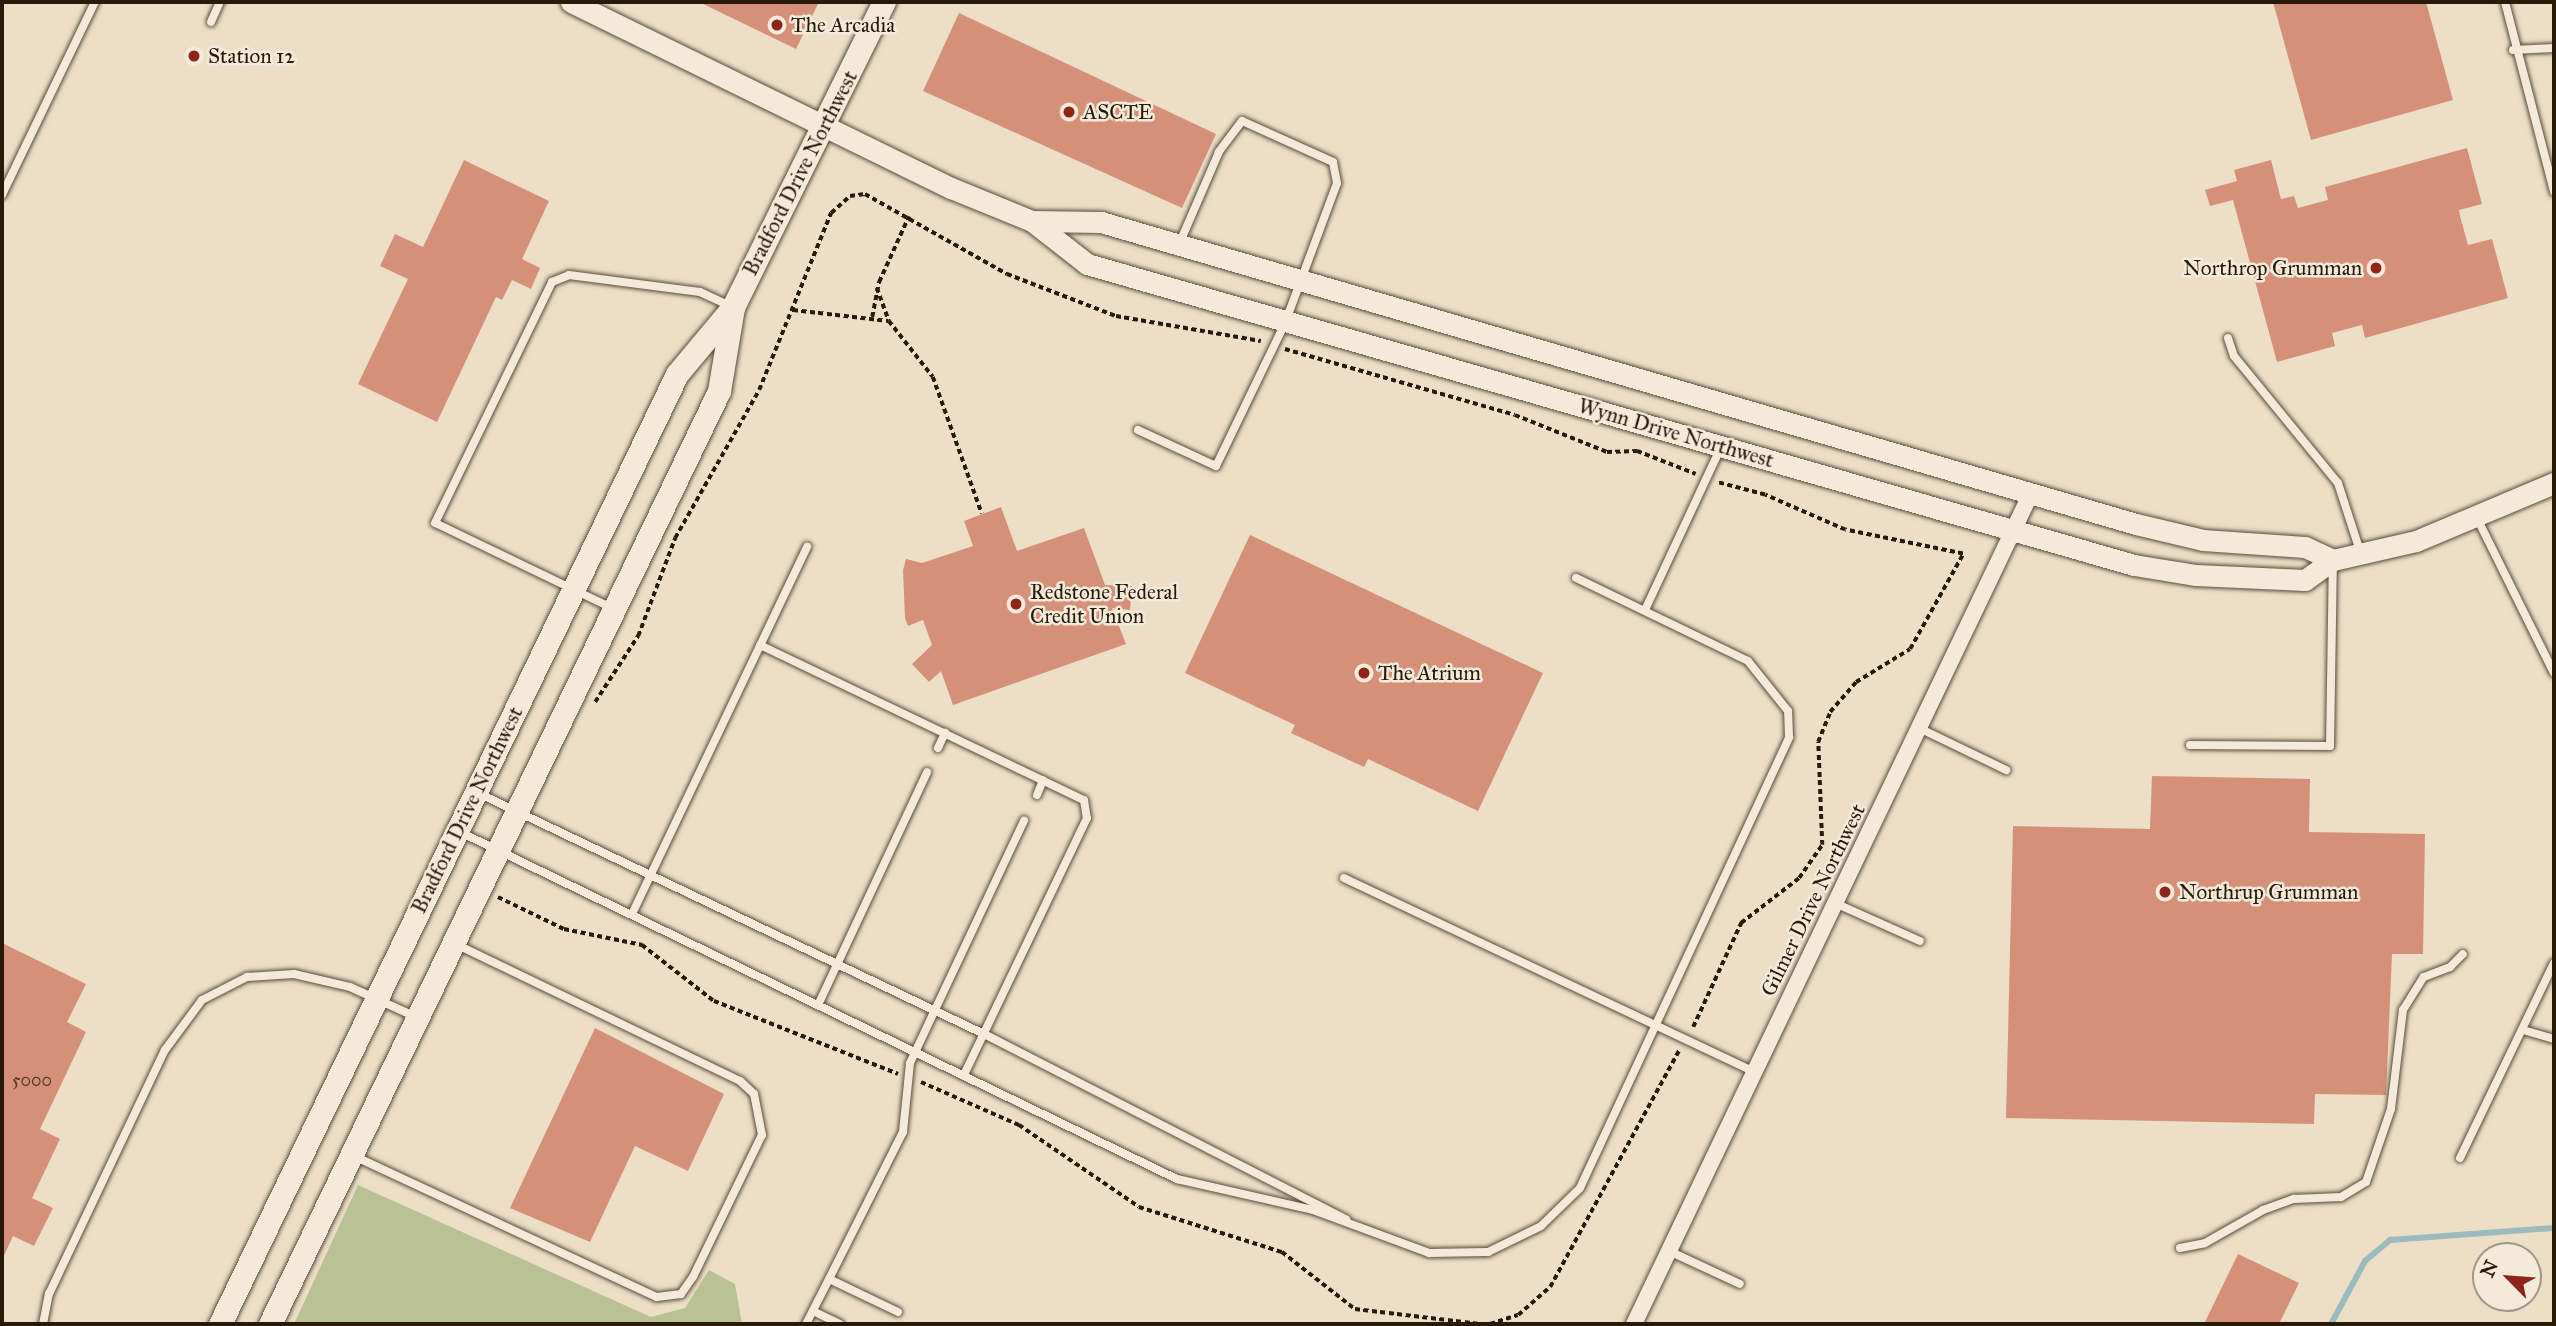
<!DOCTYPE html>
<html>
<head>
<meta charset="utf-8">
<style>
  body { margin:0 }
  #map { position:relative; width:2556px; height:1326px; overflow:hidden; background:#eddfc7; font-family:"IM FELL Great Primer",serif }
  div>[style] { position:absolute }
  .green>* { inset:0; background:#bac194 }
  .stream>* { height:6px; margin:-3px; padding:0 3px; transform-origin:3px; border-radius:3px; background:#9dbabf }
  .building>* { inset:0; background:#d49079 }
  .path>* { height:3.5px; margin-top:-1.75px; transform-origin:0; background:repeating-linear-gradient(90deg,#281a08 0 5px,transparent 0 8.5px) }
  .roads { filter:drop-shadow(0 0 2px #594b38) drop-shadow(0 0 2px #594b38) }
  .service>* { height:8px; margin:-4px; padding:0 4px; transform-origin:4px; border-radius:4px; background:#f3eadb }
  .minor>* { height:16px; margin:-8px; padding:0 8px; transform-origin:8px; border-radius:8px; background:#f3eadb }
  .tertiary>* { height:21px; margin:-10.5px; padding:0 10.5px; transform-origin:10.5px; border-radius:10.5px; background:#f3eadb }
  .secondary>* { height:23px; margin:-11.5px; padding:0 11.5px; transform-origin:11.5px; border-radius:11.5px; background:#f3eadb }
  .dots>* { width:19px; height:19px; translate:-50% -50%; box-sizing:border-box; border:4px solid #f3eadb; border-radius:50% }
  span { translate:-50% -50%; white-space:nowrap; text-align:center; line-height:1.15; -webkit-text-stroke:5px #f3eadb; paint-order:stroke }
  .number-label { font-size:18px; color:#533824 }
  .number-label span { -webkit-text-stroke-width:0 }
  .poi-label { font-size:21px; color:#281a08 }
  .left { translate:0 -50%; text-align:left }
  .right { translate:-100% -50%; text-align:right }
  .street-label { font-size:21px; color:#281a08 }
  .frame { position:absolute; inset:0; border:4px solid #281a08; pointer-events:none }
  .north { position:absolute; left:2472px; top:1242px; width:70px; height:70px; box-sizing:border-box; background:#f3eadb; border:2px solid #a29787; border-radius:50%; rotate:295deg; font-size:19px; font-weight:700; line-height:28px; text-align:center; color:#281a08 }
  .north::after { content:''; display:block; margin:auto; width:24px; height:32px; background:#8f2418; clip-path:polygon(50% 0,100% 100%,50% 72%,0 100%) }
</style>
</head>
<body>
<div id="map">
  <div class="green">
    <div style="clip-path:polygon(358px 1185px,651px 1317px,685px 1308px,709px 1270px,735px 1284px,742px 1324px,294px 1324px)"></div>
  </div>
  <div class="stream">
    <div style="left:2331px;top:1324px;width:72px;rotate:-61.6deg"></div>
    <div style="left:2365px;top:1261px;width:33px;rotate:-40deg"></div>
    <div style="left:2390px;top:1240px;width:164px;rotate:-4.2deg"></div>
  </div>
  <div class="building">
    <div style="clip-path:polygon(699px 2px,819px 2px,796px 49px)"></div>
    <div style="clip-path:polygon(2273px 2px,2426px 2px,2453px 100px,2311px 140px)"></div>
    <div style="clip-path:polygon(959px 13px,1216px 134px,1182px 208px,923px 91px)"></div>
    <div style="clip-path:polygon(2467px 148px,2482px 204px,2459px 210px,2460px 216px,2468px 245px,2492px 239px,2508px 298px,2365px 338px,2362px 325px,2332px 333px,2335px 346px,2277px 362px,2233px 200px,2210px 206px,2205px 190px,2237px 181px,2234px 170px,2271px 160px,2281px 199px,2294px 196px,2298px 208px,2328px 200px,2325px 187px)"></div>
    <div style="clip-path:polygon(464px 160px,549px 201px,522px 259px,540px 268px,531px 289px,512px 280px,502px 300px,496px 297px,437px 422px,358px 384px,408px 279px,380px 266px,395px 234px,423px 247px)"></div>
    <div style="clip-path:polygon(1001px 507px,1017px 551px,1084px 528px,1105px 585px,1132px 586px,1130px 610px,1112px 608px,1126px 644px,953px 705px,941px 671px,929px 682px,912px 664px,932px 645px,923px 620px,908px 626px,905px 618px,903px 570px,906px 559px,922px 563px,973px 546px,964px 521px)"></div>
    <div style="clip-path:polygon(1250px 535px,1543px 673px,1478px 811px,1368px 759px,1364px 767px,1291px 733px,1295px 725px,1185px 673px)"></div>
    <div style="clip-path:polygon(2152px 776px,2310px 779px,2309px 832px,2425px 834px,2423px 954px,2392px 954px,2386px 1095px,2315px 1094px,2314px 1124px,2006px 1118px,2013px 826px,2150px 829px)"></div>
    <div style="clip-path:polygon(2px 943px,86px 984px,67px 1022px,86px 1032px,40px 1129px,60px 1139px,32px 1198px,53px 1208px,34px 1246px,13px 1236px,2px 1260px)"></div>
    <div style="clip-path:polygon(595px 1028px,724px 1094px,688px 1171px,635px 1146px,590px 1242px,510px 1208px)"></div>
    <div style="clip-path:polygon(2238px 1254px,2299px 1283px,2279px 1324px,2204px 1324px)"></div>
  </div>
  <div class="path">
    <div style="left:877px;top:288px;width:35px;rotate:70deg"></div>
    <div style="left:889px;top:321px;width:71px;rotate:51.8deg"></div>
    <div style="left:933px;top:377px;width:145px;rotate:70.3deg"></div>
    <div style="left:793px;top:310px;width:96px;rotate:6.6deg"></div>
    <div style="left:872px;top:317px;width:36px;rotate:-79deg"></div>
    <div style="left:879px;top:282px;width:72px;rotate:-65.6deg"></div>
    <div style="left:1285px;top:349px;width:239px;rotate:16deg"></div>
    <div style="left:1515px;top:415px;width:99px;rotate:21.9deg"></div>
    <div style="left:1607px;top:452px;width:30px;rotate:-2deg"></div>
    <div style="left:1637px;top:451px;width:63px;rotate:21.3deg"></div>
    <div style="left:595px;top:702px;width:79px;rotate:-56.9deg"></div>
    <div style="left:638px;top:636px;width:105px;rotate:-69.3deg"></div>
    <div style="left:675px;top:538px;width:170px;rotate:-60.4deg"></div>
    <div style="left:759px;top:390px;width:191px;rotate:-67.9deg"></div>
    <div style="left:831px;top:213px;width:25px;rotate:-42deg"></div>
    <div style="left:850px;top:196px;width:15px;rotate:-8deg"></div>
    <div style="left:865px;top:194px;width:163px;rotate:29.4deg"></div>
    <div style="left:1007px;top:274px;width:117px;rotate:21.1deg"></div>
    <div style="left:1116px;top:316px;width:147px;rotate:9.8deg"></div>
    <div style="left:498px;top:897px;width:73px;rotate:25.9deg"></div>
    <div style="left:564px;top:929px;width:80px;rotate:11.6deg"></div>
    <div style="left:642px;top:945px;width:91px;rotate:37.9deg"></div>
    <div style="left:714px;top:1001px;width:198px;rotate:21.6deg"></div>
    <div style="left:1693px;top:1027px;width:115px;rotate:-65.2deg"></div>
    <div style="left:1741px;top:923px;width:73px;rotate:-37.8deg"></div>
    <div style="left:1799px;top:878px;width:40px;rotate:-55.1deg"></div>
    <div style="left:1822px;top:845px;width:103px;rotate:-92.2deg"></div>
    <div style="left:1818px;top:742px;width:32px;rotate:-68deg"></div>
    <div style="left:1830px;top:712px;width:40px;rotate:-49deg"></div>
    <div style="left:1856px;top:682px;width:63px;rotate:-31.4deg"></div>
    <div style="left:1910px;top:649px;width:109px;rotate:-60.8deg"></div>
    <div style="left:1963px;top:554px;width:120px;rotate:-168.5deg"></div>
    <div style="left:1845px;top:530px;width:87px;rotate:-156.4deg"></div>
    <div style="left:1765px;top:495px;width:48px;rotate:-165.4deg"></div>
    <div style="left:921px;top:1082px;width:107px;rotate:23.7deg"></div>
    <div style="left:1019px;top:1125px;width:145px;rotate:34.3deg"></div>
    <div style="left:1139px;top:1207px;width:150px;rotate:17.5deg"></div>
    <div style="left:1282px;top:1252px;width:93px;rotate:38deg"></div>
    <div style="left:1355px;top:1309px;width:126px;rotate:6.8deg"></div>
    <div style="left:1490px;top:1324px;width:29px;rotate:-18deg"></div>
    <div style="left:1518px;top:1315px;width:43px;rotate:-41.2deg"></div>
    <div style="left:1550px;top:1287px;width:271px;rotate:-61.4deg"></div>
  </div>
  <div class="roads">
    <div class="service">
      <div style="left:2505px;top:2px;width:196px;rotate:75.5deg"></div>
      <div style="left:211px;top:22px;width:22px;rotate:-66deg"></div>
      <div style="left:2513px;top:50px;width:41px;rotate:-2.8deg"></div>
      <div style="left:2px;top:195px;width:214px;rotate:-64.3deg"></div>
      <div style="left:2228px;top:338px;width:19px;rotate:72deg"></div>
      <div style="left:2234px;top:356px;width:164px;rotate:50.7deg"></div>
      <div style="left:2338px;top:483px;width:71px;rotate:72.1deg"></div>
      <div style="left:1138px;top:430px;width:86px;rotate:24.8deg"></div>
      <div style="left:1216px;top:466px;width:159px;rotate:-64.2deg"></div>
      <div style="left:1285px;top:323px;width:149px;rotate:-69.6deg"></div>
      <div style="left:1337px;top:183px;width:21px;rotate:-101deg"></div>
      <div style="left:1333px;top:162px;width:100px;rotate:-155.7deg"></div>
      <div style="left:1242px;top:121px;width:39px;rotate:127deg"></div>
      <div style="left:1219px;top:152px;width:98px;rotate:113.4deg"></div>
      <div style="left:2476px;top:516px;width:175px;rotate:63.6deg"></div>
      <div style="left:612px;top:608px;width:196px;rotate:-154.3deg"></div>
      <div style="left:435px;top:523px;width:268px;rotate:-64.1deg"></div>
      <div style="left:552px;top:282px;width:18px;rotate:-22deg"></div>
      <div style="left:569px;top:275px;width:132px;rotate:7.4deg"></div>
      <div style="left:700px;top:292px;width:33px;rotate:25deg"></div>
      <div style="left:1645px;top:610px;width:180px;rotate:-65deg"></div>
      <div style="left:760px;top:645px;width:359px;rotate:25.6deg"></div>
      <div style="left:1084px;top:800px;width:18px;rotate:81deg"></div>
      <div style="left:1087px;top:818px;width:283px;rotate:115.6deg"></div>
      <div style="left:1919px;top:728px;width:97px;rotate:25.8deg"></div>
      <div style="left:2190px;top:745px;width:140px;rotate:0.4deg"></div>
      <div style="left:2330px;top:746px;width:183px;rotate:-89.1deg"></div>
      <div style="left:938px;top:748px;width:17px;rotate:-65deg"></div>
      <div style="left:478px;top:793px;width:560px;rotate:25.47deg"></div>
      <div style="left:984px;top:1034px;width:407px;rotate:27.1deg"></div>
      <div style="left:1037px;top:795px;width:16px;rotate:-68deg"></div>
      <div style="left:460px;top:832px;width:797px;rotate:25.83deg"></div>
      <div style="left:1177px;top:1179px;width:139px;rotate:12.8deg"></div>
      <div style="left:1313px;top:1210px;width:124px;rotate:20.3deg"></div>
      <div style="left:1429px;top:1253px;width:59px;rotate:-1deg"></div>
      <div style="left:1488px;top:1252px;width:59px;rotate:-26.1deg"></div>
      <div style="left:1541px;top:1226px;width:54px;rotate:-44.3deg"></div>
      <div style="left:1580px;top:1188px;width:497px;rotate:-65.1deg"></div>
      <div style="left:1789px;top:737px;width:26px;rotate:-92deg"></div>
      <div style="left:1788px;top:711px;width:64px;rotate:-128.7deg"></div>
      <div style="left:1748px;top:661px;width:191px;rotate:-154.2deg"></div>
      <div style="left:1344px;top:878px;width:454px;rotate:25.3deg"></div>
      <div style="left:1835px;top:903px;width:93px;rotate:24.1deg"></div>
      <div style="left:632px;top:914px;width:407px;rotate:-64.5deg"></div>
      <div style="left:819px;top:1003px;width:255px;rotate:-64.9deg"></div>
      <div style="left:2523px;top:1030px;width:32px;rotate:16deg"></div>
      <div style="left:354px;top:1156px;width:334px;rotate:25deg"></div>
      <div style="left:657px;top:1297px;width:24px;rotate:-7deg"></div>
      <div style="left:681px;top:1294px;width:21px;rotate:-55deg"></div>
      <div style="left:693px;top:1277px;width:158px;rotate:-64.1deg"></div>
      <div style="left:762px;top:1135px;width:42px;rotate:-101deg"></div>
      <div style="left:754px;top:1094px;width:19px;rotate:-137deg"></div>
      <div style="left:740px;top:1081px;width:316px;rotate:-154.3deg"></div>
      <div style="left:2460px;top:1158px;width:216px;rotate:-64.3deg"></div>
      <div style="left:2180px;top:1248px;width:25px;rotate:-11deg"></div>
      <div style="left:2205px;top:1243px;width:67px;rotate:-29.6deg"></div>
      <div style="left:2263px;top:1210px;width:33px;rotate:-20deg"></div>
      <div style="left:2294px;top:1199px;width:47px;rotate:-2.4deg"></div>
      <div style="left:2341px;top:1197px;width:29px;rotate:-31deg"></div>
      <div style="left:2366px;top:1182px;width:77px;rotate:-71.1deg"></div>
      <div style="left:2391px;top:1109px;width:100px;rotate:-83.1deg"></div>
      <div style="left:2403px;top:1010px;width:39px;rotate:-58deg"></div>
      <div style="left:2424px;top:977px;width:28px;rotate:-21deg"></div>
      <div style="left:2450px;top:967px;width:18px;rotate:-45deg"></div>
      <div style="left:1669px;top:1251px;width:78px;rotate:24.9deg"></div>
      <div style="left:813px;top:1311px;width:30px;rotate:26deg"></div>
      <div style="left:898px;top:1312px;width:76px;rotate:-154.4deg"></div>
      <div style="left:829px;top:1279px;width:165px;rotate:-63.3deg"></div>
      <div style="left:903px;top:1132px;width:69px;rotate:-84.2deg"></div>
      <div style="left:910px;top:1063px;width:268px;rotate:-64.8deg"></div>
      <div style="left:43px;top:1324px;width:31px;rotate:-79deg"></div>
      <div style="left:49px;top:1294px;width:270px;rotate:-64.6deg"></div>
      <div style="left:165px;top:1050px;width:62px;rotate:-53.5deg"></div>
      <div style="left:202px;top:1000px;width:51px;rotate:-27.1deg"></div>
      <div style="left:247px;top:977px;width:47px;rotate:-3.7deg"></div>
      <div style="left:294px;top:974px;width:57px;rotate:13.1deg"></div>
      <div style="left:350px;top:987px;width:72px;rotate:24.4deg"></div>
      <div style="left:806px;top:1324px;width:51px;rotate:-62.9deg"></div>
    </div>
    <div class="minor">
      <div style="left:1634px;top:1324px;width:921px;rotate:-64.46deg"></div>
    </div>
    <div class="tertiary">
      <div style="left:571px;top:2px;width:423px;rotate:26.1deg"></div>
      <div style="left:951px;top:188px;width:87px;rotate:22.2deg"></div>
      <div style="left:1032px;top:221px;width:70px;rotate:38deg"></div>
      <div style="left:1087px;top:264px;width:1089px;rotate:16.04deg"></div>
      <div style="left:2134px;top:565px;width:63px;rotate:9.2deg"></div>
      <div style="left:2196px;top:575px;width:109px;rotate:2.6deg"></div>
      <div style="left:2305px;top:580px;width:34px;rotate:-36deg"></div>
      <div style="left:2333px;top:560px;width:85px;rotate:-12.9deg"></div>
      <div style="left:2416px;top:541px;width:150px;rotate:-22.8deg"></div>
      <div style="left:1032px;top:221px;width:69px;rotate:0.8deg"></div>
      <div style="left:1101px;top:222px;width:1078px;rotate:16.27deg"></div>
      <div style="left:2136px;top:524px;width:69px;rotate:13.4deg"></div>
      <div style="left:2203px;top:540px;width:102px;rotate:3.9deg"></div>
      <div style="left:2305px;top:547px;width:31px;rotate:25deg"></div>
    </div>
    <div class="secondary">
      <div style="left:220px;top:1324px;width:1054px;rotate:-64.31deg"></div>
      <div style="left:677px;top:374px;width:87px;rotate:-50.1deg"></div>
      <div style="left:733px;top:307px;width:340px;rotate:-63.7deg"></div>
      <div style="left:270px;top:1324px;width:1035px;rotate:-64.3deg"></div>
      <div style="left:719px;top:391px;width:85px;rotate:-80.5deg"></div>
    </div>
  </div>
  <div class="dots">
    <div style="left:777px;top:25px;background:#8f2418"></div>
    <div style="left:194px;top:56px;background:#8f2418"></div>
    <div style="left:1069px;top:112px;background:#8f2418"></div>
    <div style="left:2376px;top:268px;background:#8f2418"></div>
    <div style="left:1016px;top:604px;background:#8f2418"></div>
    <div style="left:1364px;top:673px;background:#8f2418"></div>
    <div style="left:2165px;top:892px;background:#8f2418"></div>
  </div>
  <div class="number-label">
    <span style="left:32px;top:1080px">5000</span>
  </div>
  <div class="poi-label">
    <span class="left" style="left:791px;top:25px">The Arcadia</span>
    <span class="left" style="left:208px;top:56px">Station 12</span>
    <span class="left" style="left:1083px;top:112px">ASCTE</span>
    <span class="right" style="left:2362px;top:268px">Northrop Grumman</span>
    <span class="left" style="left:1030px;top:604px">Redstone Federal<br>Credit Union</span>
    <span class="left" style="left:1378px;top:673px">The Atrium</span>
    <span class="left" style="left:2179px;top:892px">Northrup Grumman</span>
  </div>
  <div class="street-label">
    <span style="left:800px;top:173px;rotate:-63deg">Bradford Drive Northwest</span>
    <span style="left:1676px;top:433px;rotate:16deg">Wynn Drive Northwest</span>
    <span style="left:467px;top:810px;rotate:-64deg">Bradford Drive Northwest</span>
    <span style="left:1813px;top:900px;rotate:-64deg">Gilmer Drive Northwest</span>
  </div>
  <div class="frame"></div>
  <div class="north">N</div>
</div>
</body>
</html>
